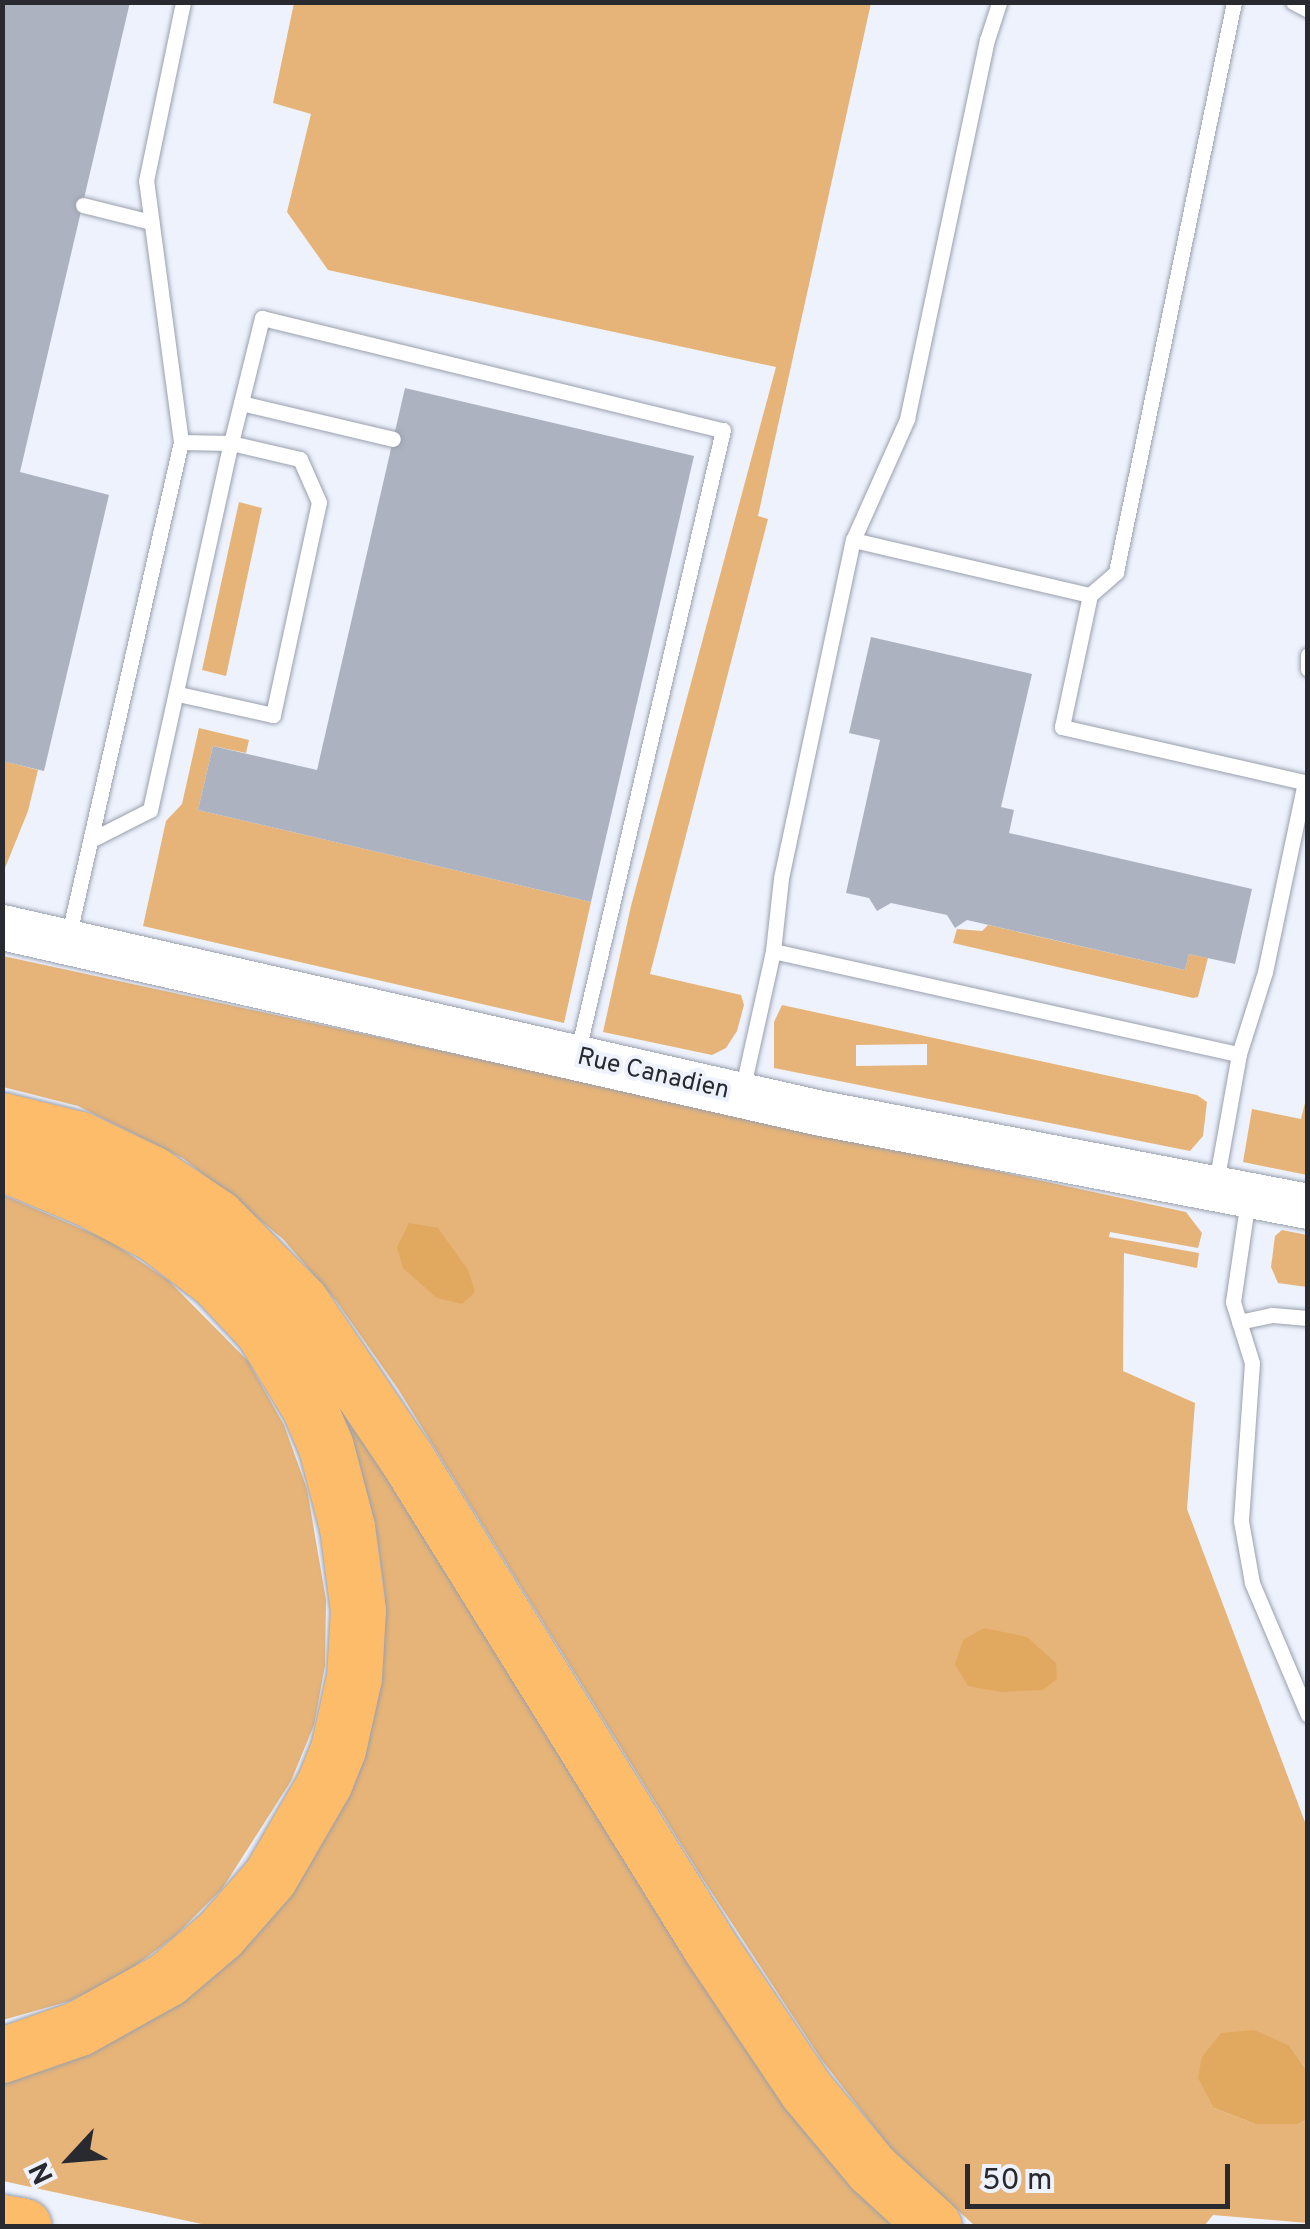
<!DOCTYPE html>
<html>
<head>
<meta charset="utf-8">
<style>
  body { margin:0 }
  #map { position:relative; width:1310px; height:2229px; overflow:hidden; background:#edf2fd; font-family:Overpass,sans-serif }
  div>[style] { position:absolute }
  .green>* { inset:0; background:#e6b478 }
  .forest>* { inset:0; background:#e1a85f }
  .building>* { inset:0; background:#acb2bf }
  .roads { filter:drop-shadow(0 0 2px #9a9fad) drop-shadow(0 0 2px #9a9fad) }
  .lane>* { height:15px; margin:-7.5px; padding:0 7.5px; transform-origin:7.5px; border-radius:7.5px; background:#fff }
  .secondary>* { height:45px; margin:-22.5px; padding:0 22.5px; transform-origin:22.5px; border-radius:22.5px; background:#fff }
  .highway>* { height:55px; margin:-27.5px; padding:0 27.5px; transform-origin:27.5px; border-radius:27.5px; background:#fdbc69 }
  span { translate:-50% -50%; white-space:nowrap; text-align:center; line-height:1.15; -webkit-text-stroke:8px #edf2fd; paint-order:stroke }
  .street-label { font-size:25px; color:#282a2f }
  .frame { position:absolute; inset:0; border:5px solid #282a2f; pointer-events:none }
  .north { position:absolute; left:20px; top:2109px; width:100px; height:100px; -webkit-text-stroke:8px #edf2fd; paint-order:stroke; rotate:244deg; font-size:28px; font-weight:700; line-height:40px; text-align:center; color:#282a2f }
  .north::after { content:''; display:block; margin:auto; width:35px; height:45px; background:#282a2f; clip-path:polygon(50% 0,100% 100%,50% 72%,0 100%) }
  .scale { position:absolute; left:965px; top:2164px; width:265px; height:45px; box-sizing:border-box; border:5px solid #282a2f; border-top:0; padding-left:12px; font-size:30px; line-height:35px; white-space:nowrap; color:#282a2f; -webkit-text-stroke:8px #edf2fd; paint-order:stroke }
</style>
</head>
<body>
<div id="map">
  <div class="green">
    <div style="clip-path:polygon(294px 3px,871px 3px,758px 516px,768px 519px,650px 974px,741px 995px,744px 1005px,737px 1031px,726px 1048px,712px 1055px,603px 1032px,631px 906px,776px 367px,328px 270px,287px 212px,311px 114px,273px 103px)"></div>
    <div style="clip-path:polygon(239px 502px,262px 508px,226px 676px,202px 670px)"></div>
    <div style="clip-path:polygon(199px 728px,249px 740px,246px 753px,213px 746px,198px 810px,591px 902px,564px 1023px,143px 926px,166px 821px,182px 804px)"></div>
    <div style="clip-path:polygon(3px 761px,38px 770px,28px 811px,3px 873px)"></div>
    <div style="clip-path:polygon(988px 925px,1185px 970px,1189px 954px,1208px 958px,1198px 997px,1193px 998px,953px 943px,957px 929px,982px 931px)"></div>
    <div style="clip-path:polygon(3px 956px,1186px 1212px,1202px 1233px,1198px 1248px,1110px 1232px,1109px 1237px,1199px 1253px,1197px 1268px,1124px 1253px,1123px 1371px,1195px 1403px,1187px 1509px,1308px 1830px,1307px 2071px,1290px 2046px,1214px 2108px,1255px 2124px,1299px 2124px,1307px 2119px,1307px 2223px,1213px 2215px,1204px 2226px,975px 2226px,891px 2149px,821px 2059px,699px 1873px,398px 1389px,337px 1302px,283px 1239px,184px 1159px,78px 1106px,3px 1087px)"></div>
    <div style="clip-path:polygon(evenodd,782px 1005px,1197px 1095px,1207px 1102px,1203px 1136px,1190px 1151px,774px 1068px,774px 1022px,782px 1005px,927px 1044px,927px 1065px,856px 1066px,856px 1045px,927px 1044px)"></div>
    <div style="clip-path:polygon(1307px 1095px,1307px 1175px,1243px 1162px,1252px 1109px,1301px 1119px)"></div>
    <div style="clip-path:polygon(3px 1195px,110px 1241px,168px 1280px,248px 1361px,284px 1425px,307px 1489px,326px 1600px,325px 1666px,314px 1725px,291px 1781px,222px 1889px,175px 1936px,122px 1976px,70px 2001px,3px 2020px)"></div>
    <div style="clip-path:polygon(1282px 1230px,1307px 1235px,1307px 1287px,1278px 1283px,1271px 1267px,1275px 1236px)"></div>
    <div style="clip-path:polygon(250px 1265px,901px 2226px,211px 2226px,3px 2181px,2px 2077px,209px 1977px,381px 1653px,385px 1597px,375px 1524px,354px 1455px)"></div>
  </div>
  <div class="forest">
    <div style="clip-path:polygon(409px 1223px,438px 1228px,468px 1270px,475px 1292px,462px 1304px,437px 1298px,403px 1268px,397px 1247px)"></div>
    <div style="clip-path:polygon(984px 1628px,1027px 1637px,1056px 1663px,1057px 1679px,1043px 1690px,1001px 1692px,968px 1686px,955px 1664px,963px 1640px)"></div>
    <div style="clip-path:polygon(1254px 2030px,1290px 2046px,1307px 2071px,1307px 2119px,1299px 2124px,1255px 2124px,1214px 2108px,1198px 2078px,1202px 2057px,1221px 2033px)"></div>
  </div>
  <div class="building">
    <div style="clip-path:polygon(2px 2px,130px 2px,20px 472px,109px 495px,44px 771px,2px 761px)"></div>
    <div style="clip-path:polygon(405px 388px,694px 456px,591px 902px,198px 810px,213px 746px,317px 770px)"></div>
    <div style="clip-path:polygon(871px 637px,1032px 674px,1001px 807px,1014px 810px,1009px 833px,1252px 889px,1235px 964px,1189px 954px,1185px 970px,967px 920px,955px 928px,947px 915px,891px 903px,877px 911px,869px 898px,846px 893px,880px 740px,849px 733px)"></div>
  </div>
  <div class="roads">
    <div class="lane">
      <div style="left:1293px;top:2px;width:17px;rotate:28deg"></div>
      <div style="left:83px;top:205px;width:70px;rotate:14deg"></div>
      <div style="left:241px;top:403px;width:156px;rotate:13.3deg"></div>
      <div style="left:181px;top:442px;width:50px;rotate:1.1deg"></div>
      <div style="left:231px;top:443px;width:129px;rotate:-76.1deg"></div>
      <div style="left:262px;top:318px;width:474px;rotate:13.7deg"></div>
      <div style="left:723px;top:430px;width:642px;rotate:103.15deg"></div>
      <div style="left:853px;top:540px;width:243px;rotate:13.1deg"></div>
      <div style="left:1090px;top:595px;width:135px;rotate:102deg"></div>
      <div style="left:1062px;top:727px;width:249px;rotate:12.8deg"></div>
      <div style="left:1305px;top:782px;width:194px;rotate:101.9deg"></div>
      <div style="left:1265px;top:972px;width:86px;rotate:107.6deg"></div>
      <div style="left:1090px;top:595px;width:35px;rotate:-41deg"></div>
      <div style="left:1116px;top:572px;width:582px;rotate:-78.3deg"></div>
      <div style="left:1308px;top:655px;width:14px;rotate:90deg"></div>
      <div style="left:91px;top:840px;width:66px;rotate:-27deg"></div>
      <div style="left:150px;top:810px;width:376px;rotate:-77.6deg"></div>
      <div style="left:231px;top:443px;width:71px;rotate:13.1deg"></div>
      <div style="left:300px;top:459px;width:47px;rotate:66.2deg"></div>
      <div style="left:319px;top:502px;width:218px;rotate:102.2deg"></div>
      <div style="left:273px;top:715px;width:97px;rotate:-167.5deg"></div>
      <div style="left:68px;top:938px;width:509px;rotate:-77.17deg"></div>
      <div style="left:181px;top:442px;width:263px;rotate:-97.6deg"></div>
      <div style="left:146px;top:181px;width:183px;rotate:-78.3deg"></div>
      <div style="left:773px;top:951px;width:73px;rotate:-83.7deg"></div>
      <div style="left:781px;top:878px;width:346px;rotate:-78deg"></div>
      <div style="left:853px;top:540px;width:133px;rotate:-65.9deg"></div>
      <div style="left:907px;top:419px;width:387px;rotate:-78.1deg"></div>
      <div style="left:987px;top:40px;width:40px;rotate:-72deg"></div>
      <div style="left:742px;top:1091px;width:143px;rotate:-77.5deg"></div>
      <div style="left:773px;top:951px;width:477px;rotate:12.5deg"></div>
      <div style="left:1239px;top:1054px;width:131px;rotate:100.1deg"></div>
      <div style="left:1248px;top:1199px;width:104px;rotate:98.3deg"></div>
      <div style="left:1233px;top:1302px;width:64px;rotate:72.7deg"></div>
      <div style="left:1252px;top:1363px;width:158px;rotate:94deg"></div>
      <div style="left:1241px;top:1521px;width:63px;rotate:79.9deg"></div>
      <div style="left:1252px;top:1583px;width:143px;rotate:67deg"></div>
      <div style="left:1239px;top:1322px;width:34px;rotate:-12deg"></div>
      <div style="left:1272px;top:1315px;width:36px;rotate:5deg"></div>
    </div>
    <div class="secondary">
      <div style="left:2px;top:927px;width:835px;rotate:12.8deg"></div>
      <div style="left:816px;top:1112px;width:501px;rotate:10.82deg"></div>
    </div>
    <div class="highway">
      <div style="left:2px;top:1120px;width:80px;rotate:13.7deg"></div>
      <div style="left:80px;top:1139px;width:79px;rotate:25.6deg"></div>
      <div style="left:151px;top:1173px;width:79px;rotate:33.7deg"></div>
      <div style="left:217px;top:1217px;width:120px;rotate:45.3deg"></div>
      <div style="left:301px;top:1302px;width:189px;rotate:56deg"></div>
      <div style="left:407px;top:1459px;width:574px;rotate:58.16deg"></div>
      <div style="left:710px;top:1947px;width:172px;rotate:56.1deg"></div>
      <div style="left:806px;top:2090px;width:103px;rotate:50.1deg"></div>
      <div style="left:872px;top:2169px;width:84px;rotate:42.6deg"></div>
      <div style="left:2px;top:1163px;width:93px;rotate:22.7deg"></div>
      <div style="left:88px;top:1199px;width:77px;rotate:27.9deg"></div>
      <div style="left:156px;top:1235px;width:74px;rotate:37.3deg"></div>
      <div style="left:215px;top:1280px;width:69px;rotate:46.8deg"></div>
      <div style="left:262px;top:1330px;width:90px;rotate:58.6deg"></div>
      <div style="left:309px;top:1407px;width:43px;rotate:67deg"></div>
      <div style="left:326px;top:1447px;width:83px;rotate:75.3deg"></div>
      <div style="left:347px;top:1527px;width:84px;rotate:82.5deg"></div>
      <div style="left:358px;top:1610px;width:67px;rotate:93.4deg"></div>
      <div style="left:354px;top:1677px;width:74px;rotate:102.5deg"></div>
      <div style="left:338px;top:1749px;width:35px;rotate:112deg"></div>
      <div style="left:325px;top:1782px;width:110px;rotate:120.1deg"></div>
      <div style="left:270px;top:1877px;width:76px;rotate:131.3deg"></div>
      <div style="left:220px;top:1934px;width:70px;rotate:139.7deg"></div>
      <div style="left:167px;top:1979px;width:101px;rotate:150.9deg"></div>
      <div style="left:79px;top:2028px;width:82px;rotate:160.7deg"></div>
      <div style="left:2px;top:2222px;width:22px;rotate:10deg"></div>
    </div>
  </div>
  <div class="street-label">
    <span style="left:653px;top:1075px;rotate:13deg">Rue Canadien</span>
  </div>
  <div class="frame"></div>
  <div class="north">N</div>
  <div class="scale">50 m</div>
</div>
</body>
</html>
